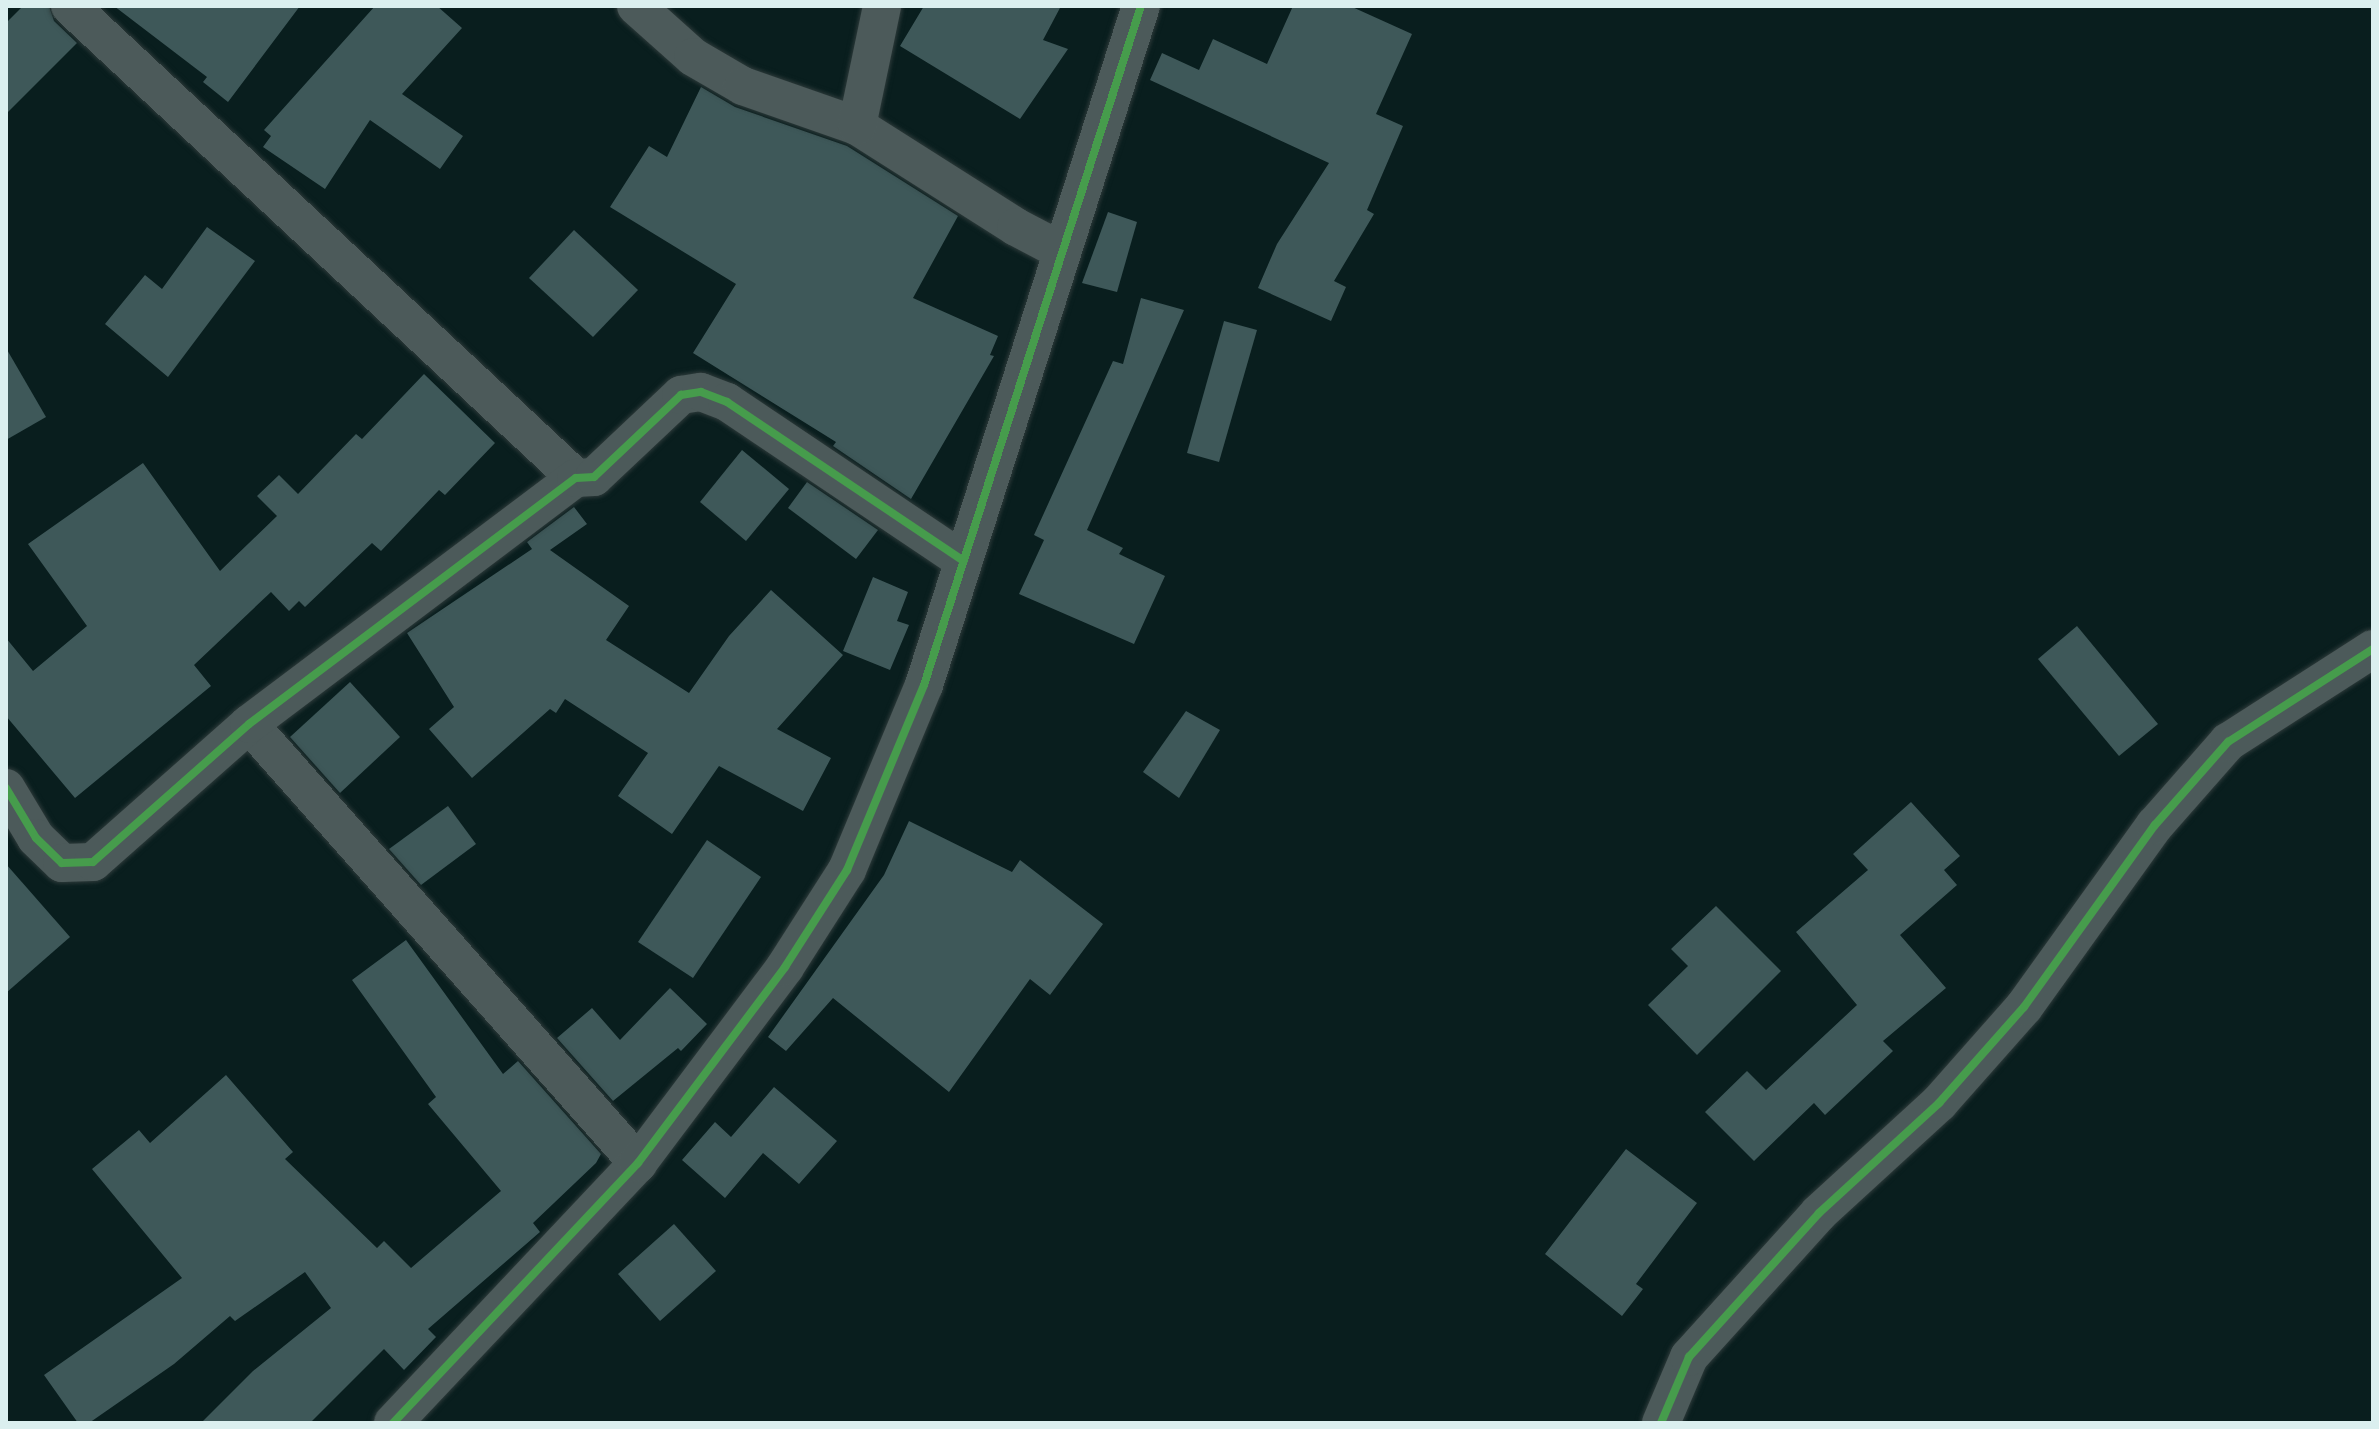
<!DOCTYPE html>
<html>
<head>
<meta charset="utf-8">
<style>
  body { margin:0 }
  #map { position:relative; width:2379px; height:1429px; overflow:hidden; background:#091e1e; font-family:Arial,sans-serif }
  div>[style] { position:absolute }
  .building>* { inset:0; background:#3e5859 }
  .roads { filter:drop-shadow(0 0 2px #2d3a3a) drop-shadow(0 0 2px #2d3a3a) }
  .minor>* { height:38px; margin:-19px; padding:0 19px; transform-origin:19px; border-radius:19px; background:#4c5a5a }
  .cycleway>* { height:8px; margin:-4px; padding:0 4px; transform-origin:4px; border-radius:4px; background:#469c4c }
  span { translate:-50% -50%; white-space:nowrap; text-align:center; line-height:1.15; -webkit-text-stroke:8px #011c1c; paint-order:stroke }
  .frame { position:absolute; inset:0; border:8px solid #dbefef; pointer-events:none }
</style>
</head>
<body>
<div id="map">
  <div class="building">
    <div style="clip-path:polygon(23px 6px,49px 6px,54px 21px,77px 43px,6px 114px,6px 23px)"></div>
    <div style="clip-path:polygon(114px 6px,300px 6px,228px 102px,203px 82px,207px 77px)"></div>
    <div style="clip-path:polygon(375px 6px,437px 6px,462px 28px,402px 94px,463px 136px,440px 169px,370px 120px,325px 189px,263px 147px,271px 136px,264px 130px)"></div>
    <div style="clip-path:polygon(924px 6px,1061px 6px,1043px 40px,1068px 49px,1020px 119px,900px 46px)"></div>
    <div style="clip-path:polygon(1293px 6px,1350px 6px,1412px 34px,1376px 114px,1403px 126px,1367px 210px,1374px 214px,1334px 281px,1346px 287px,1331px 321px,1258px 288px,1277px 244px,1329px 163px,1150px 80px,1162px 53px,1199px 70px,1213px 39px,1267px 64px)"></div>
    <div style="clip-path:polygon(701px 87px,735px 107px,847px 146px,958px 216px,913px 298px,998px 336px,990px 355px,994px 356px,911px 499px,833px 446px,836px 442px,693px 353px,736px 284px,610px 207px,649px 146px,667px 157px)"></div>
    <div style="clip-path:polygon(1108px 212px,1137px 222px,1117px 292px,1082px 283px)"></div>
    <div style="clip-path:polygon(207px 227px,255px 261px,168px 377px,105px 324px,145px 275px,162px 289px)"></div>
    <div style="clip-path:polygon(574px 230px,638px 290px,593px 337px,529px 278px)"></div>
    <div style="clip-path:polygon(1141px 298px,1184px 310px,1087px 530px,1123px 548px,1119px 554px,1165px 576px,1134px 644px,1019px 594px,1044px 540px,1034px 535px,1113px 361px,1123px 364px)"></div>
    <div style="clip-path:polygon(1224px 321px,1257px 330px,1219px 462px,1187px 453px)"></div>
    <div style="clip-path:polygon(6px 348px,46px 417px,6px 440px)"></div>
    <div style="clip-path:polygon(424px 374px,495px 443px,445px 495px,439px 490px,381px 551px,372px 543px,305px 607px,299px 601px,289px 611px,271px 592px,194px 665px,211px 686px,75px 798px,6px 716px,6px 638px,33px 671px,87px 626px,28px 544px,143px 463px,220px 571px,277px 516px,257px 496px,279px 475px,298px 494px,356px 434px,362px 439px)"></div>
    <div style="clip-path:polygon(742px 450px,789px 489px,746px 541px,700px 502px)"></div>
    <div style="clip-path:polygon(807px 482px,878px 530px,856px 559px,788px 508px)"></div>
    <div style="clip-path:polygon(574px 507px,587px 524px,550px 550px,629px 606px,606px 640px,689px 693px,729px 636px,771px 590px,843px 655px,777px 729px,831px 758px,803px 811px,719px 766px,672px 834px,618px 796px,648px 753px,565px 699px,556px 713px,550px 709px,472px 778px,429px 729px,454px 707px,407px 633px,532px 549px,527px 542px)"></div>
    <div style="clip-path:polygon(873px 577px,908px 592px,897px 621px,909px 625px,890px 670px,843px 651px)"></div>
    <div style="clip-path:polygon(2077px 626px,2158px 724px,2119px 756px,2038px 659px)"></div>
    <div style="clip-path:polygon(350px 682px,400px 737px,340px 793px,290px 737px)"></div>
    <div style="clip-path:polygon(1186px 711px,1220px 730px,1179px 798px,1143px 772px)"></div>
    <div style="clip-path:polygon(1911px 802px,1960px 856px,1944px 870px,1957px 885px,1900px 935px,1946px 988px,1883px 1041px,1893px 1051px,1825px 1115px,1814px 1103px,1754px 1161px,1705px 1112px,1747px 1071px,1766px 1090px,1857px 1005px,1796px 932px,1868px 870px,1853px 854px)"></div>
    <div style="clip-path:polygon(448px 806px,476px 844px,421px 885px,389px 849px)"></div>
    <div style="clip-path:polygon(909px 821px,1012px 872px,1020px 860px,1103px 924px,1050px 995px,1030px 979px,949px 1092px,833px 998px,786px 1051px,768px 1037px,884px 875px)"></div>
    <div style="clip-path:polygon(707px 840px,761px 877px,693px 978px,638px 942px)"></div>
    <div style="clip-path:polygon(6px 864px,70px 937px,6px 993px)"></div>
    <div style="clip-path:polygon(1716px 906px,1781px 971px,1697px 1055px,1648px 1005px,1688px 966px,1671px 949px)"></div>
    <div style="clip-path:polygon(406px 940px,503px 1074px,518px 1061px,601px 1154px,596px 1163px,533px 1223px,540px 1232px,428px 1329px,436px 1337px,404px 1370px,384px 1349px,310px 1423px,201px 1423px,253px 1371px,331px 1308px,305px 1272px,235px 1321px,230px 1316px,174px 1364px,89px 1423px,78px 1423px,44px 1375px,182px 1278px,92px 1169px,139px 1130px,150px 1143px,226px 1075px,293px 1152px,285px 1159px,377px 1248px,384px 1241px,411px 1268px,501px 1191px,428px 1104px,436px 1097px,352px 980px)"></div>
    <div style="clip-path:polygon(670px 988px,707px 1024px,681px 1051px,678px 1048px,613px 1101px,557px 1038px,592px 1008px,620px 1040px)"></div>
    <div style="clip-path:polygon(774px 1087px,837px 1141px,799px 1184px,763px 1153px,725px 1198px,682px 1160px,715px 1122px,731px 1137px)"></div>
    <div style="clip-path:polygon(1626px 1149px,1697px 1203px,1636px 1284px,1643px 1289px,1622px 1316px,1545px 1254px)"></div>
    <div style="clip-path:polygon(674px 1224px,716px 1271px,660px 1321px,618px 1274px)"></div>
  </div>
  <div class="roads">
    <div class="minor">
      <div style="left:70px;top:6px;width:692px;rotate:43.01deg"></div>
      <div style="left:636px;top:6px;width:76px;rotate:41.8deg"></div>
      <div style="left:693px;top:57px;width:58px;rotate:30.1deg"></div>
      <div style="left:743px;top:86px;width:121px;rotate:19.3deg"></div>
      <div style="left:857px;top:126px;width:188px;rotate:32.4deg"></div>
      <div style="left:1016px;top:227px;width:52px;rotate:27.6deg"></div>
      <div style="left:857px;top:126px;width:123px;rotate:-78.2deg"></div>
      <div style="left:249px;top:724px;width:587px;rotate:48.46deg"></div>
      <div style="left:6px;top:788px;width:58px;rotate:59deg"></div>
      <div style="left:36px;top:838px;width:36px;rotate:44deg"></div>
      <div style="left:62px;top:863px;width:31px;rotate:-2deg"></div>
      <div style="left:93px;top:862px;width:208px;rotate:-41.5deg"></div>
      <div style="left:249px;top:724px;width:409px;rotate:-37deg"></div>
      <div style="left:576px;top:478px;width:18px;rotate:-3deg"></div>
      <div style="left:594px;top:477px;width:120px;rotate:-43.3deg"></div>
      <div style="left:681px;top:395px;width:20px;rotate:-9deg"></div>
      <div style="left:701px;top:392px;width:28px;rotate:21deg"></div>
      <div style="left:727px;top:402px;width:285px;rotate:33.9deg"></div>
      <div style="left:393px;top:1423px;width:357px;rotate:-46.7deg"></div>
      <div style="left:638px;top:1163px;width:245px;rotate:-53.1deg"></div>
      <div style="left:785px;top:967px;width:115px;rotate:-57.4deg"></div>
      <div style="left:847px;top:870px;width:200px;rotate:-67.4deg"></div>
      <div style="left:924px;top:685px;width:713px;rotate:-72.28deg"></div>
      <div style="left:1661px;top:1423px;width:72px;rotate:-67deg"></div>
      <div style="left:1689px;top:1357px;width:194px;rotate:-47.9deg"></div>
      <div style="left:1819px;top:1213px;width:163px;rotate:-42.5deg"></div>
      <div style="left:1939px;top:1103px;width:128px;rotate:-48.5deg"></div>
      <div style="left:2024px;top:1007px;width:224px;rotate:-54.3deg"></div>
      <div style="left:2155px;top:825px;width:111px;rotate:-48.7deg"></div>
      <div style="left:2228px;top:742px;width:172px;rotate:-32.7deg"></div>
    </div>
  </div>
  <div class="cycleway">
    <div style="left:6px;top:788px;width:58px;rotate:59deg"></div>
    <div style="left:36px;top:838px;width:36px;rotate:44deg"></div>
    <div style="left:62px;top:863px;width:31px;rotate:-2deg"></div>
    <div style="left:93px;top:862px;width:208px;rotate:-41.5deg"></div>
    <div style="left:249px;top:724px;width:409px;rotate:-37deg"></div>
    <div style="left:576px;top:478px;width:18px;rotate:-3deg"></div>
    <div style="left:594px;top:477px;width:120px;rotate:-43.3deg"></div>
    <div style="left:681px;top:395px;width:20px;rotate:-9deg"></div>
    <div style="left:701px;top:392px;width:28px;rotate:21deg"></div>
    <div style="left:727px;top:402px;width:285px;rotate:33.9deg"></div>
    <div style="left:393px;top:1423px;width:357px;rotate:-46.7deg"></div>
    <div style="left:638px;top:1163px;width:245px;rotate:-53.1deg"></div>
    <div style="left:785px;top:967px;width:115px;rotate:-57.4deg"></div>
    <div style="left:847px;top:870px;width:200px;rotate:-67.4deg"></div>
    <div style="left:924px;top:685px;width:713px;rotate:-72.28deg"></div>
    <div style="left:1661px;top:1423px;width:72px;rotate:-67deg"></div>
    <div style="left:1689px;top:1357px;width:194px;rotate:-47.9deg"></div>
    <div style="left:1819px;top:1213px;width:163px;rotate:-42.5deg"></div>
    <div style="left:1939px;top:1103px;width:128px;rotate:-48.5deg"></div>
    <div style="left:2024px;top:1007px;width:224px;rotate:-54.3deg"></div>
    <div style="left:2155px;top:825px;width:111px;rotate:-48.7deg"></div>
    <div style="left:2228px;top:742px;width:172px;rotate:-32.7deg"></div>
  </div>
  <div class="frame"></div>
</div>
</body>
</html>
